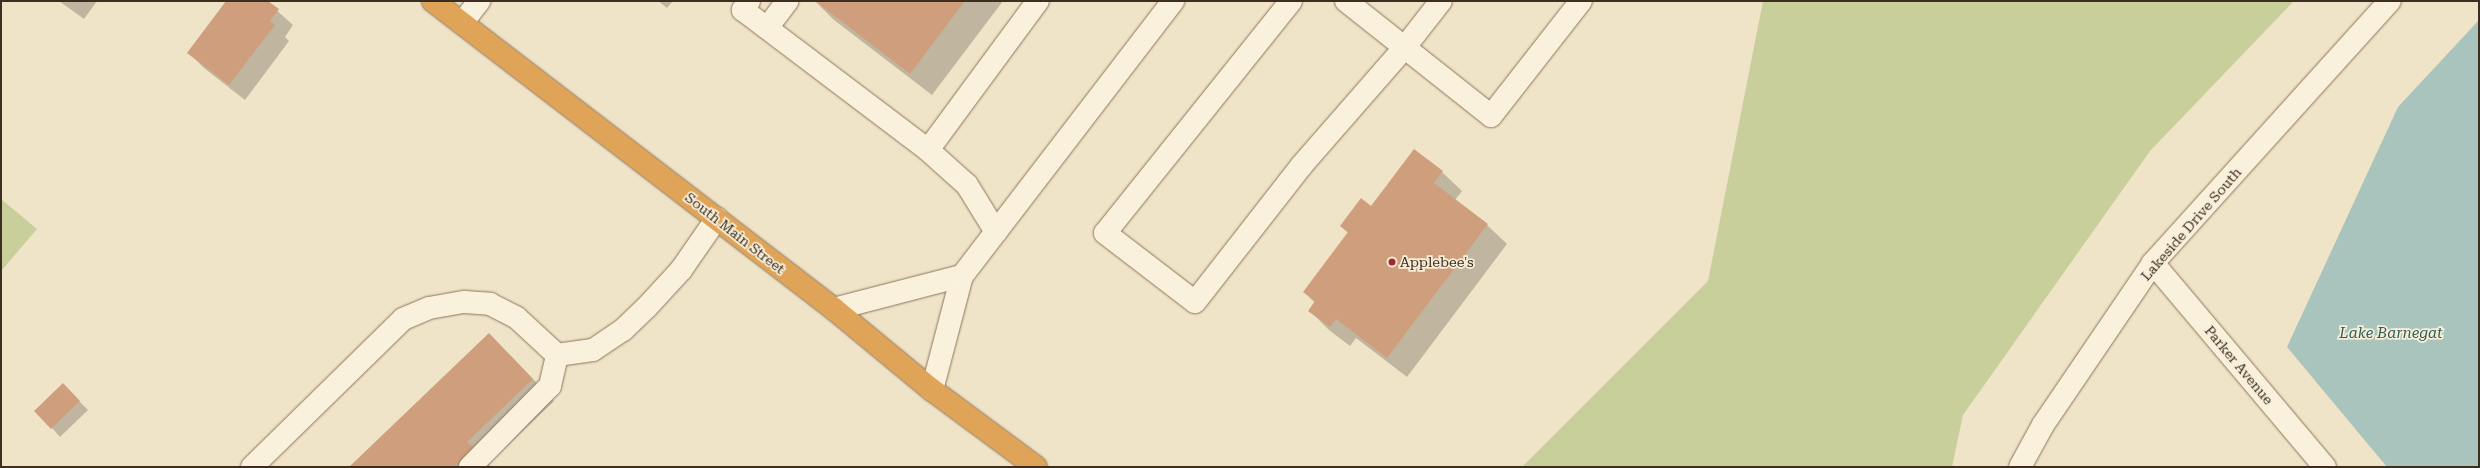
<!DOCTYPE html>
<html>
<head>
<meta charset="utf-8">
<style>
  body { margin:0 }
  #map { position:relative; width:2480px; height:468px; overflow:hidden; background:#f0e4c8; font-family:"Roboto Serif",serif }
  div>[style] { position:absolute }
  .green>* { inset:0; background:#c9cf9b }
  .water>* { inset:0; background:#a9c4bc }
  .shadow>* { inset:0; background:#0003 }
  .building>* { inset:0; background:#cf9f7d }
  .roads { filter:drop-shadow(0 0 1px #8d765c) drop-shadow(0 0 1px #8d765c) }
  .minor>* { height:22px; margin:-11px; padding:0 11px; transform-origin:11px; border-radius:11px; background:#faf1dc }
  .highway>* { height:22px; margin:-11px; padding:0 11px; transform-origin:11px; border-radius:11px; background:#e0a458 }
  .dots>* { width:11px; height:11px; translate:-50% -50%; box-sizing:border-box; border:2px solid #f7eed8; border-radius:50% }
  span { translate:-50% -50%; white-space:nowrap; text-align:center; line-height:1.15; -webkit-text-stroke:3.5px #f7eed8; paint-order:stroke }
  .street-label { font-size:14px; color:#3d2e20 }
  .poi-label { font-size:14px; color:#3d2e20 }
  .left { translate:0 -50%; text-align:left }
  .water-label { font-size:15px; color:#2f5d5a; font-style:italic }
  .frame { position:absolute; inset:0; border:2px solid #3d2e20; pointer-events:none }
</style>
</head>
<body>
<div id="map">
  <div class="green">
    <div style="clip-path:polygon(1763px 1px,2294px 1px,2150px 151px,1963px 415px,1952px 467px,1522px 467px,1708px 281px)"></div>
    <div style="clip-path:polygon(1px 199px,37px 229px,1px 271px)"></div>
  </div>
  <div class="water">
    <div style="clip-path:polygon(2479px 20px,2479px 467px,2387px 467px,2287px 347px,2398px 107px)"></div>
  </div>
  <div class="shadow">
    <div style="clip-path:polygon(59px 1px,97px 1px,84px 19px)"></div>
    <div style="clip-path:polygon(227px 1px,266px 1px,293px 25px,285px 37px,289px 41px,245px 100px,204px 68px,188px 52px)"></div>
    <div style="clip-path:polygon(658px 1px,673px 1px,667px 8px)"></div>
    <div style="clip-path:polygon(815px 1px,1003px 1px,932px 95px,834px 20px)"></div>
    <div style="clip-path:polygon(1442px 172px,1462px 191px,1455px 200px,1487px 225px,1507px 244px,1407px 377px,1356px 338px,1350px 346px,1329px 330px,1310px 311px,1315px 303px,1304px 292px,1348px 233px,1341px 226px,1372px 207px)"></div>
    <div style="clip-path:polygon(511px 356px,554px 401px,488px 464px,491px 467px,350px 467px)"></div>
    <div style="clip-path:polygon(63px 385px,88px 410px,60px 437px,52px 428px)"></div>
  </div>
  <div class="building">
    <div style="clip-path:polygon(226px 1px,268px 1px,279px 9px,270px 21px,275px 25px,229px 85px,187px 53px)"></div>
    <div style="clip-path:polygon(815px 1px,965px 1px,910px 74px)"></div>
    <div style="clip-path:polygon(1414px 149px,1443px 171px,1434px 183px,1488px 224px,1387px 358px,1336px 319px,1330px 327px,1308px 311px,1315px 301px,1303px 292px,1348px 232px,1340px 226px,1361px 198px,1371px 206px)"></div>
    <div style="clip-path:polygon(489px 333px,533px 379px,467px 442px,474px 448px,455px 467px,349px 467px)"></div>
    <div style="clip-path:polygon(63px 383px,80px 401px,51px 429px,34px 411px)"></div>
  </div>
  <div class="roads">
    <div class="minor">
      <div style="left:749px;top:1px;width:11px;rotate:124deg"></div>
      <div style="left:743px;top:10px;width:232px;rotate:37.1deg"></div>
      <div style="left:928px;top:150px;width:185px;rotate:-53.6deg"></div>
      <div style="left:1291px;top:1px;width:297px;rotate:128.7deg"></div>
      <div style="left:1105px;top:233px;width:113px;rotate:37.5deg"></div>
      <div style="left:1195px;top:302px;width:174px;rotate:-52deg"></div>
      <div style="left:1302px;top:165px;width:157px;rotate:-48.9deg"></div>
      <div style="left:1405px;top:47px;width:58px;rotate:-52deg"></div>
      <div style="left:1346px;top:1px;width:185px;rotate:38.4deg"></div>
      <div style="left:1491px;top:116px;width:146px;rotate:-52deg"></div>
      <div style="left:462px;top:23px;width:28px;rotate:-52deg"></div>
      <div style="left:767px;top:28px;width:34px;rotate:-53deg"></div>
      <div style="left:928px;top:150px;width:52px;rotate:41.9deg"></div>
      <div style="left:967px;top:185px;width:55px;rotate:58.3deg"></div>
      <div style="left:2153px;top:263px;width:267px;rotate:49.9deg"></div>
      <div style="left:834px;top:309px;width:132px;rotate:-14.5deg"></div>
      <div style="left:932px;top:390px;width:118px;rotate:-75.3deg"></div>
      <div style="left:962px;top:276px;width:347px;rotate:-52.5deg"></div>
      <div style="left:252px;top:467px;width:211px;rotate:-44.4deg"></div>
      <div style="left:403px;top:319px;width:28px;rotate:-23deg"></div>
      <div style="left:429px;top:308px;width:36px;rotate:-10deg"></div>
      <div style="left:464px;top:302px;width:26px;rotate:4deg"></div>
      <div style="left:490px;top:304px;width:30px;rotate:27deg"></div>
      <div style="left:517px;top:318px;width:54px;rotate:42.8deg"></div>
      <div style="left:557px;top:355px;width:36px;rotate:-8deg"></div>
      <div style="left:593px;top:350px;width:36px;rotate:-34deg"></div>
      <div style="left:623px;top:330px;width:32px;rotate:-44deg"></div>
      <div style="left:646px;top:308px;width:52px;rotate:-47.4deg"></div>
      <div style="left:681px;top:270px;width:63px;rotate:-55.3deg"></div>
      <div style="left:470px;top:467px;width:114px;rotate:-45.4deg"></div>
      <div style="left:550px;top:386px;width:32px;rotate:-77deg"></div>
      <div style="left:2020px;top:467px;width:48px;rotate:-61.3deg"></div>
      <div style="left:2043px;top:425px;width:196px;rotate:-55.8deg"></div>
      <div style="left:2153px;top:263px;width:353px;rotate:-47.9deg"></div>
    </div>
    <div class="highway">
      <div style="left:433px;top:1px;width:506px;rotate:37.53deg"></div>
      <div style="left:834px;top:309px;width:127px;rotate:39.6deg"></div>
      <div style="left:932px;top:390px;width:129px;rotate:36.5deg"></div>
    </div>
  </div>
  <div class="dots">
    <div style="left:1392px;top:262px;background:#9e2a2b"></div>
  </div>
  <div class="street-label">
    <span style="left:2191px;top:224px;rotate:-49deg">Lakeside Drive South</span>
    <span style="left:735px;top:233px;rotate:38deg">South Main Street</span>
    <span style="left:2239px;top:365px;rotate:50deg">Parker Avenue</span>
  </div>
  <div class="poi-label">
    <span class="left" style="left:1400px;top:262px">Applebee's</span>
  </div>
  <div class="water-label">
    <span style="left:2391px;top:334px">Lake Barnegat</span>
  </div>
  <div class="frame"></div>
</div>
</body>
</html>
